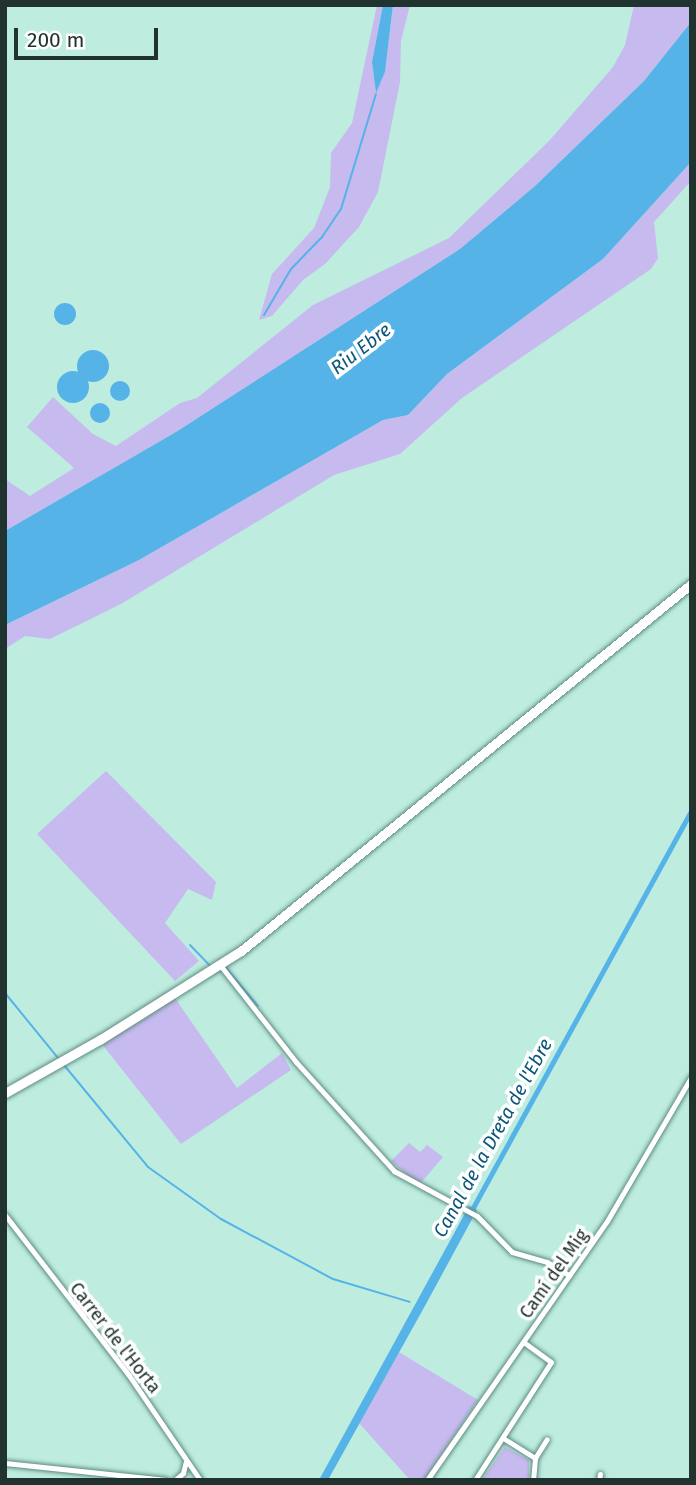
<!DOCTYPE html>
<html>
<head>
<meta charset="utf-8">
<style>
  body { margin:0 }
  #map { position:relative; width:696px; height:1485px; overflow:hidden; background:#beede0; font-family:"Fira Sans",sans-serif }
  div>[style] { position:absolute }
  .green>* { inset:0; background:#c7baef }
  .water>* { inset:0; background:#55b3e7 }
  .round { border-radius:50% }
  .stream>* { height:2px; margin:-1px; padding:0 1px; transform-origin:1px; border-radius:1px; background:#55b3e7 }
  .canal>* { height:5px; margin:-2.5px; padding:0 2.5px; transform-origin:2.5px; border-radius:2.5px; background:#55b3e7 }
  .roads { filter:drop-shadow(0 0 2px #5f8b80) drop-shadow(0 0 2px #5f8b80) }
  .street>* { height:5px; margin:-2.5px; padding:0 2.5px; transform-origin:2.5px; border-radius:2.5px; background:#fff }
  .primary>* { height:9px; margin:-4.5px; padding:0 4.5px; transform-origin:4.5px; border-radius:4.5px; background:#fff }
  span { translate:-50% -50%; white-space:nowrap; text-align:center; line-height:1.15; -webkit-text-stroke:7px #fff; paint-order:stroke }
  .street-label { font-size:18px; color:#21332f }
  .water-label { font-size:19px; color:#0b5679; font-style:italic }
  .frame { position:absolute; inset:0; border:7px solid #21332f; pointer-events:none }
  .scale { position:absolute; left:14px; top:28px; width:144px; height:32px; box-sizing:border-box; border:4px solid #21332f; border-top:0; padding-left:9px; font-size:21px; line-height:24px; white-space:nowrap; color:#21332f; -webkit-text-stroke:5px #fff; paint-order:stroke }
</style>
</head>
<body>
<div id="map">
  <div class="green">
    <div style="clip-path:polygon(377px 5px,383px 5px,372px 62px,376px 92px,385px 72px,393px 6px,410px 5px,401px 41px,400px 82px,378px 192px,359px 227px,325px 264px,303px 280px,272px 316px,259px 320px,272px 274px,314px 228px,330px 187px,331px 153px,352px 123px)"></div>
    <div style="clip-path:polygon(634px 5px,691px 5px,691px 22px,644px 81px,535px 186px,460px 249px,176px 432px,5px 531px,5px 479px,30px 496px,74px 468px,27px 427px,53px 397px,93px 434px,116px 446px,180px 403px,197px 398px,313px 305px,449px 238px,549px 141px,613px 67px,625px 45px)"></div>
    <div style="clip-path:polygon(691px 162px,691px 181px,654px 222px,658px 258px,651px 269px,462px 398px,400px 454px,334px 475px,121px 604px,50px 639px,25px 636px,5px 649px,5px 625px,139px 560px,383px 420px,408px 415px,447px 374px,603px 259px)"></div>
    <div style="clip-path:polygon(106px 771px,216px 882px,212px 900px,188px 889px,165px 923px,199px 961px,175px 981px,37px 834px)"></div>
    <div style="clip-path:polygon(175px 998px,237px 1088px,282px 1053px,291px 1070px,181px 1144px,101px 1043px)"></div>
    <div style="clip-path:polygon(409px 1143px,420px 1152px,427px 1145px,443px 1157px,419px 1185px,391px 1161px)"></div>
    <div style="clip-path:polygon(399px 1352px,478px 1400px,424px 1480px,410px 1480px,359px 1423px)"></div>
    <div style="clip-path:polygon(505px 1447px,529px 1460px,529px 1480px,482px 1480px)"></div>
  </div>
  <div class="water">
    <div style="clip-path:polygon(383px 5px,393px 5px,385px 72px,376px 93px,372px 62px)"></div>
    <div style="clip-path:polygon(691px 22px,691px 162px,603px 259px,447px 374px,408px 415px,383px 420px,139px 560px,5px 625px,5px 531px,176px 432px,460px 249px,535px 186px,644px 81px)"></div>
    <div class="round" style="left:54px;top:303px;width:22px;height:22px"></div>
    <div class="round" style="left:77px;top:350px;width:32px;height:32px"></div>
    <div class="round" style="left:57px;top:371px;width:32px;height:32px"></div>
    <div class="round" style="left:110px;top:381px;width:20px;height:20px"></div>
    <div class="round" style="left:90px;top:403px;width:20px;height:20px"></div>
    <div style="clip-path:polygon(469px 1206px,477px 1210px,426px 1304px,328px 1480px,319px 1480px)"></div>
  </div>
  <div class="stream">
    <div style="left:264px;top:315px;width:53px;rotate:-59.6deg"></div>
    <div style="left:291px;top:269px;width:45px;rotate:-45.9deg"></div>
    <div style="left:322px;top:237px;width:34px;rotate:-56deg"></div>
    <div style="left:341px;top:209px;width:120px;rotate:-73.1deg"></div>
    <div style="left:190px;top:945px;width:28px;rotate:46deg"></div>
    <div style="left:227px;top:969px;width:48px;rotate:50deg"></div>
    <div style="left:215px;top:973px;width:4px;rotate:-27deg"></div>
    <div style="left:5px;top:993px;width:84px;rotate:50.8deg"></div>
    <div style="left:64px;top:1065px;width:132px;rotate:50.5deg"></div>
    <div style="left:148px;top:1167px;width:90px;rotate:35.5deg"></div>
    <div style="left:221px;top:1219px;width:127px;rotate:28.2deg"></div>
    <div style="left:333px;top:1279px;width:80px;rotate:16.6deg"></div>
  </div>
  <div class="canal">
    <div style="left:470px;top:1213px;width:459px;rotate:-61.2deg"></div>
  </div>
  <div class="roads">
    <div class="street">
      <div style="left:220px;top:965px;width:123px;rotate:51.9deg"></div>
      <div style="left:296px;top:1062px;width:147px;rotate:48deg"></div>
      <div style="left:394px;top:1171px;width:94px;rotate:28.5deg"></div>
      <div style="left:477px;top:1216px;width:50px;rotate:45.8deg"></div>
      <div style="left:512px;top:1252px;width:36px;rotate:16deg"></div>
      <div style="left:547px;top:1262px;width:26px;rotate:31deg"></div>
      <div style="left:5px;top:1215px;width:201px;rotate:52.3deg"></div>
      <div style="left:128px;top:1374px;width:128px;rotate:55.8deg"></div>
      <div style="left:503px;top:1438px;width:38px;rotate:32deg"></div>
      <div style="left:535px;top:1458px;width:22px;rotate:95deg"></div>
      <div style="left:535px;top:1458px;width:22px;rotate:-58deg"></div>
      <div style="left:5px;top:1463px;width:162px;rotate:6deg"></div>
      <div style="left:175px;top:1480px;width:11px;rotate:-41deg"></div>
      <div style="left:183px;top:1473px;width:12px;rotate:-76deg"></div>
      <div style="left:427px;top:1480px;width:315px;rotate:-55.2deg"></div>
      <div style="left:607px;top:1221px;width:167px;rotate:-59.7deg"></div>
      <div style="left:475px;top:1480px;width:140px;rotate:-57.2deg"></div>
      <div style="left:551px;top:1362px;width:34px;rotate:-144deg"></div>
      <div style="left:599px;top:1480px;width:6px;rotate:-81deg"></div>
    </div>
    <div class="primary">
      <div style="left:5px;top:1093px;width:110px;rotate:-29.4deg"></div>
      <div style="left:101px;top:1039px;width:165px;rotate:-32.2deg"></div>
      <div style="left:241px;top:951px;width:581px;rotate:-39.2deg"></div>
    </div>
  </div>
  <div class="street-label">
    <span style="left:554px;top:1274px;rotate:-55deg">Camí del Mig</span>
    <span style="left:115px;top:1338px;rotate:52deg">Carrer de l'Horta</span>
  </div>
  <div class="water-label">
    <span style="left:361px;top:349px;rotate:-38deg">Riu Ebre</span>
    <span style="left:493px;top:1138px;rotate:-61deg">Canal de la Dreta de l'Ebre</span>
  </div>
  <div class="frame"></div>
  <div class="scale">200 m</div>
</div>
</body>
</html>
